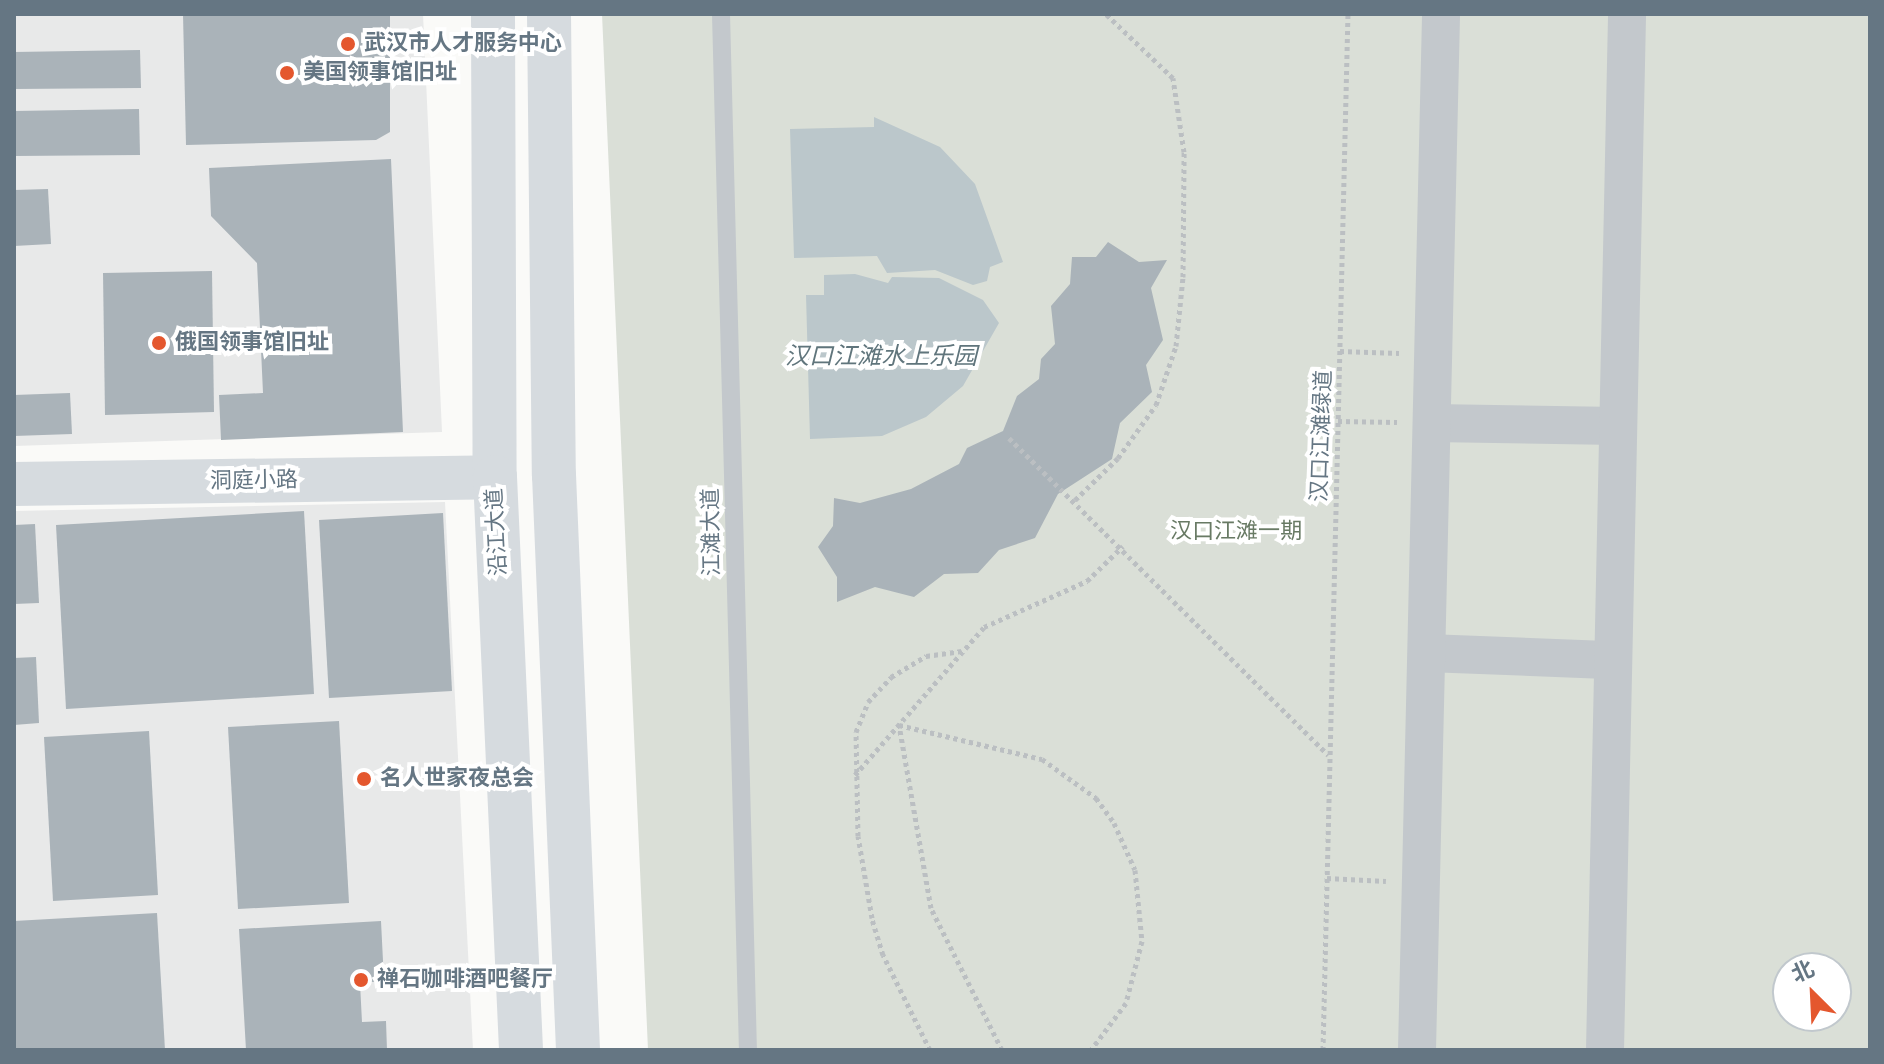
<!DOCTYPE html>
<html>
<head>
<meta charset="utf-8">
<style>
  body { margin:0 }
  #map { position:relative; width:1884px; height:1064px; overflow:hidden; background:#fafaf8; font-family:"Source Sans 3","Noto Sans SC",sans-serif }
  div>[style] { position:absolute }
  .built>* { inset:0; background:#e8e9e9 }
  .green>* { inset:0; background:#dadfd7 }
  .water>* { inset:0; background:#bbc7cb }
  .building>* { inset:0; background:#aab3b9 }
  .path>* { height:5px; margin-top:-2.5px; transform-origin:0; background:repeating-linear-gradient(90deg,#bbbfc2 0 4px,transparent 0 8px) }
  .lane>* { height:18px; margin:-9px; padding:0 9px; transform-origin:9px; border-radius:9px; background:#c3c8cc }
  .street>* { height:38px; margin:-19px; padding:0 19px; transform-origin:19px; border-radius:19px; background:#c3c8cc }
  .secondary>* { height:44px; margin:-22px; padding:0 22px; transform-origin:22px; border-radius:22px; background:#d6dbdf }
  .primary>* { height:44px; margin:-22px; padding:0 22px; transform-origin:22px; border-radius:22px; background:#d6dbdf }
  .dots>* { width:22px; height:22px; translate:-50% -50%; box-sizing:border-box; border:4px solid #fff; border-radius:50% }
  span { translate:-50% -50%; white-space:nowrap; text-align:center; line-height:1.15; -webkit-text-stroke:8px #fff; paint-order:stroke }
  .poi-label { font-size:22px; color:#657683; font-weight:700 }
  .left { translate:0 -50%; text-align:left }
  .street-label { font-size:22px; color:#657683 }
  .park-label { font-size:22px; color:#687a64 }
  .water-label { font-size:24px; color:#60757c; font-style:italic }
  .frame { position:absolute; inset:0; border:16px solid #657683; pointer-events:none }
  .north { position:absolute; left:1772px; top:952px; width:80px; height:80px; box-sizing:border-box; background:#fff; border:2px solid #c1c8cd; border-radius:50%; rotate:336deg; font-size:22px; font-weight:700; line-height:32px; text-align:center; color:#657683 }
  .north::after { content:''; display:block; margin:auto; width:28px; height:36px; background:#e4572e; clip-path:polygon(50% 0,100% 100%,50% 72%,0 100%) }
</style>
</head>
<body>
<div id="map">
  <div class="built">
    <div style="clip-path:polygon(14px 14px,423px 14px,442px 432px,14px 446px)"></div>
    <div style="clip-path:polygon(445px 502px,473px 1050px,14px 1050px,14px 511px)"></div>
  </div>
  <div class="green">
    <div style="clip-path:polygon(evenodd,602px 14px,1870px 14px,1870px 1050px,648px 1050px,602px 14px,1788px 968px,1836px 968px,1836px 1016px,1788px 1016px,1788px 968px)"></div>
  </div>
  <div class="water">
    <div style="clip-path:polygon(874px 117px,940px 147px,975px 184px,1003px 262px,990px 267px,987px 281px,973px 285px,935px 270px,887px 273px,877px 256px,794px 258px,790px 129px,874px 127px)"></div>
    <div style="clip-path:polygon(855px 274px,888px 283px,892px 277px,939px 278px,983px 300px,999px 323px,963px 386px,926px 417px,882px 436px,810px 439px,806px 295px,824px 295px,824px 275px)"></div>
  </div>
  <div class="building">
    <div style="clip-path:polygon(183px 14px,390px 14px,390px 132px,376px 140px,186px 145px)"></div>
    <div style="clip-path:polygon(140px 50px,141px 88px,14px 89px,14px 52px)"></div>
    <div style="clip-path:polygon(139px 109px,140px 155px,14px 156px,14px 111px)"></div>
    <div style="clip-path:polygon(391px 159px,403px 432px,221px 440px,219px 395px,263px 393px,257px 263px,211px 216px,209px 168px)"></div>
    <div style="clip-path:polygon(48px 189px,51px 244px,14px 246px,14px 190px)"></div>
    <div style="clip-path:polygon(1108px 242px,1139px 262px,1167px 260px,1151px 288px,1163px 340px,1146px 365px,1152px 392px,1120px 423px,1112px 459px,1058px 494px,1035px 538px,999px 550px,978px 573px,944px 574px,914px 597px,875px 587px,837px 602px,837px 577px,818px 547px,833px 526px,834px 498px,860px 503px,911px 489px,959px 464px,967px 448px,1003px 431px,1017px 396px,1039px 379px,1041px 359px,1055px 344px,1051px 306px,1070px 284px,1072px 257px,1096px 257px)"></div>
    <div style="clip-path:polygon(212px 271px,214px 412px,105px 415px,103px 273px)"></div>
    <div style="clip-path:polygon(70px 393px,72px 434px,14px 436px,14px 395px)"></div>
    <div style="clip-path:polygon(304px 511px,314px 694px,66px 709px,56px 525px)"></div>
    <div style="clip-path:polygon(443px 513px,452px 691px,329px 698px,319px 520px)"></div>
    <div style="clip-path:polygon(35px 524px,39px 603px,14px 604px,14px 525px)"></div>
    <div style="clip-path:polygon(36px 657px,39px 723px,14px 725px,14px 658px)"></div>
    <div style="clip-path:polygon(339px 721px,349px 903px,238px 909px,228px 727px)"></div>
    <div style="clip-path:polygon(149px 731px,158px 895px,53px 901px,44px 737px)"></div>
    <div style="clip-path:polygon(157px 913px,165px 1050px,14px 1050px,14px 921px)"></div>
    <div style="clip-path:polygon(381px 921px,384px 981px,360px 983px,362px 1022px,386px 1021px,387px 1050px,246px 1050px,239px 929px)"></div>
  </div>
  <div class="path">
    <div style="left:1340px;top:351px;width:59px;rotate:1.9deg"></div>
    <div style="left:1338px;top:421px;width:59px;rotate:1deg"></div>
    <div style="left:1009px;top:438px;width:450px;rotate:44.8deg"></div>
    <div style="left:1075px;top:500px;width:60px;rotate:-44.3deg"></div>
    <div style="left:1118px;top:458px;width:65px;rotate:-54.4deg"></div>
    <div style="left:1156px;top:405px;width:62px;rotate:-71.3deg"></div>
    <div style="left:1176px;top:346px;width:69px;rotate:-84.2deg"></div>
    <div style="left:1183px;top:277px;width:125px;rotate:-89.5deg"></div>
    <div style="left:1184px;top:152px;width:75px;rotate:-98.5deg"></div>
    <div style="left:1173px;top:78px;width:93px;rotate:-136.3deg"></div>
    <div style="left:855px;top:775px;width:196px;rotate:-48.9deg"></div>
    <div style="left:984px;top:627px;width:113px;rotate:-24.1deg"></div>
    <div style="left:1087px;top:581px;width:50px;rotate:-44.2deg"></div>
    <div style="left:1327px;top:878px;width:59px;rotate:2.9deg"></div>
    <div style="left:930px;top:1050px;width:106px;rotate:-116.3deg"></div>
    <div style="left:883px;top:955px;width:39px;rotate:-107deg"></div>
    <div style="left:872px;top:918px;width:83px;rotate:-99.7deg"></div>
    <div style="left:858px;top:836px;width:104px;rotate:-91.1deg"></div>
    <div style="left:856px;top:732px;width:32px;rotate:-68deg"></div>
    <div style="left:868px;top:702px;width:34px;rotate:-47deg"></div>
    <div style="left:891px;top:677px;width:41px;rotate:-31deg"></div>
    <div style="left:926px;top:656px;width:36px;rotate:-8deg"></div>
    <div style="left:1002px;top:1050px;width:159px;rotate:-116.6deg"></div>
    <div style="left:931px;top:908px;width:186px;rotate:-99.9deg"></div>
    <div style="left:899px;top:725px;width:147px;rotate:13.4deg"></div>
    <div style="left:1042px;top:759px;width:67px;rotate:35.8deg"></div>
    <div style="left:1096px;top:798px;width:31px;rotate:54deg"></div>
    <div style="left:1114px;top:823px;width:51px;rotate:65.9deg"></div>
    <div style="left:1135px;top:870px;width:71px;rotate:84.4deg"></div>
    <div style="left:1142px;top:941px;width:64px;rotate:104.5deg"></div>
    <div style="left:1126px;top:1003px;width:59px;rotate:126.7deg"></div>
    <div style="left:1323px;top:1050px;width:1036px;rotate:-88.62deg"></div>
  </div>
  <div class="lane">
    <div style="left:721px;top:14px;width:1036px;rotate:88.51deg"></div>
  </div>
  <div class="street">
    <div style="left:1432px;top:423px;width:186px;rotate:0.9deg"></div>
    <div style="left:1427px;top:653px;width:186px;rotate:2.2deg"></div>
    <div style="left:1417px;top:1050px;width:1036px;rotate:-88.67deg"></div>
    <div style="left:1605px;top:1050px;width:1036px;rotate:-88.78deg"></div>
  </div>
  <div class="secondary">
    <div style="left:14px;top:484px;width:481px;rotate:-0.8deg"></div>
  </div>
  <div class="primary">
    <div style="left:493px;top:14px;width:463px;rotate:89.8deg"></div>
    <div style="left:495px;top:477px;width:574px;rotate:87.4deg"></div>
    <div style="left:549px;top:14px;width:461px;rotate:89.4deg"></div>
    <div style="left:554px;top:475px;width:576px;rotate:87.61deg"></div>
  </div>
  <div class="dots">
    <div style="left:348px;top:44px;background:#e4572e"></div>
    <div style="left:287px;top:73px;background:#e4572e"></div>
    <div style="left:159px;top:343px;background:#e4572e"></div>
    <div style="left:364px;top:779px;background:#e4572e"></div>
    <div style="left:361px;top:980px;background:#e4572e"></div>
  </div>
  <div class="poi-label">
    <span class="left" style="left:364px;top:44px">武汉市人才服务中心</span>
    <span class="left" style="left:303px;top:73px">美国领事馆旧址</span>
    <span class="left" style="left:175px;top:343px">俄国领事馆旧址</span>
    <span class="left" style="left:380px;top:779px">名人世家夜总会</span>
    <span class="left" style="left:377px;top:980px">禅石咖啡酒吧餐厅</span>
  </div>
  <div class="street-label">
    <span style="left:1322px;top:436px;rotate:-88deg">汉口江滩绿道</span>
    <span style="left:254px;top:481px;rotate:-1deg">洞庭小路</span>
    <span style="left:497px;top:532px;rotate:-93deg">沿江大道</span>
    <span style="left:712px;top:532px;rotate:-91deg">江滩大道</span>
  </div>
  <div class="park-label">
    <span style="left:1236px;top:532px">汉口江滩一期</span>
  </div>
  <div class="water-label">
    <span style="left:881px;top:357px">汉口江滩水上乐园</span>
  </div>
  <div class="frame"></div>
  <div class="north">北</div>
</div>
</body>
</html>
